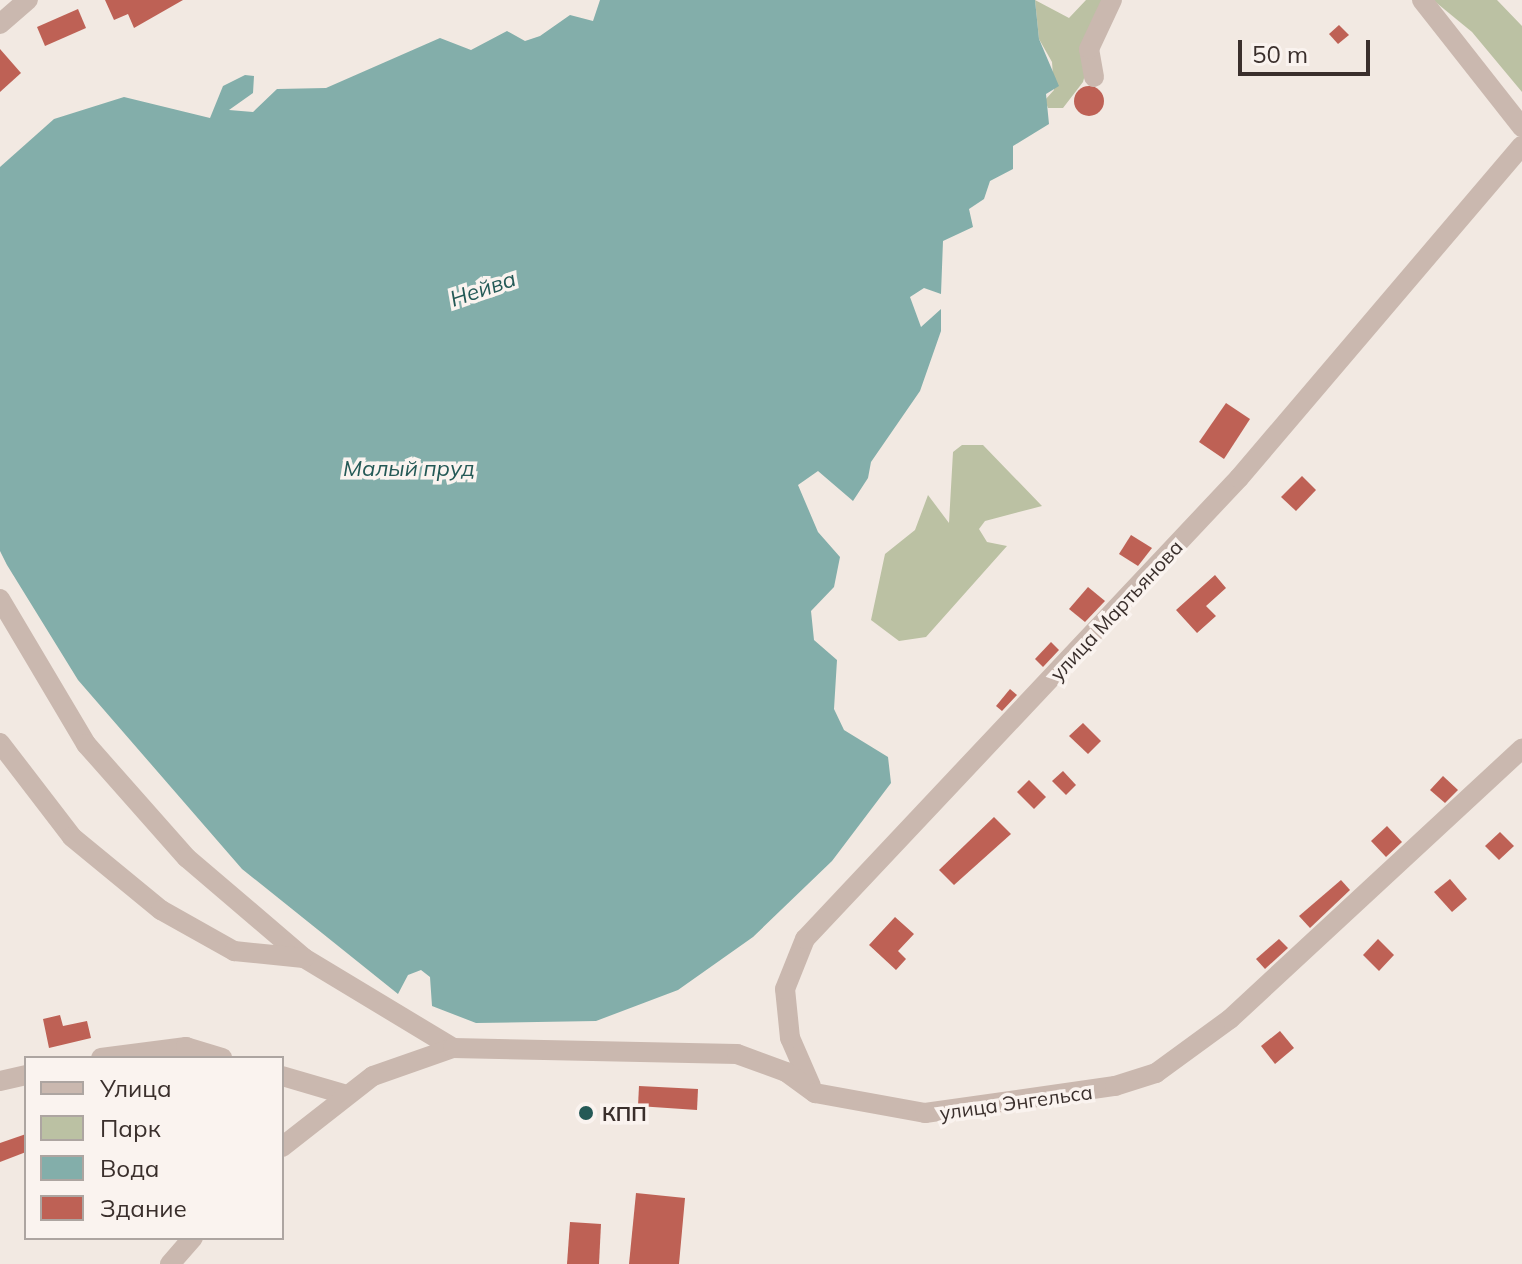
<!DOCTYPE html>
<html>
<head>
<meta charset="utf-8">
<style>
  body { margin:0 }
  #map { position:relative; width:1522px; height:1264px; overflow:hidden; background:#f2e9e2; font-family:Mulish,sans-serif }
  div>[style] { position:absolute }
  .green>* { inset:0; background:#bbc1a3 }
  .water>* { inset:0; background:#83aeaa }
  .building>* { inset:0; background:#be6155 }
  .round { border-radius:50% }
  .minor>* { height:20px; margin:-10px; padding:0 10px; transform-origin:10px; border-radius:10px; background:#cab8af }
  .tertiary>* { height:20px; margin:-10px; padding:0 10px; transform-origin:10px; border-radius:10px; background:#cab8af }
  .dots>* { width:22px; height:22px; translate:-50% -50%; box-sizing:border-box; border:4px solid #faf3ef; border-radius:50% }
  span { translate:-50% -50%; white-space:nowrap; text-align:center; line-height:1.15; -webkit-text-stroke:7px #faf3ef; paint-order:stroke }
  .street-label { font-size:20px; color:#3a2f2c }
  .poi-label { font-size:20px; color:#3a2f2c; font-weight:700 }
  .left { translate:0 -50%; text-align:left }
  .water-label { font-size:22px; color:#245956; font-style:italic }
  .legend { position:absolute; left:24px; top:1056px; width:260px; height:184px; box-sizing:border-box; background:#faf3ef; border:2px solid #ada5a1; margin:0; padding:10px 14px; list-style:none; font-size:24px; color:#3a2f2c }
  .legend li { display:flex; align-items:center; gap:16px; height:40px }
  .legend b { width:40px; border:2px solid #ada5a1 }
  .scale { position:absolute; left:1238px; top:40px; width:132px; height:36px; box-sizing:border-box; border:4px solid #3a2f2c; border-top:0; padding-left:10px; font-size:24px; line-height:28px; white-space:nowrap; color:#3a2f2c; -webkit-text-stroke:6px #faf3ef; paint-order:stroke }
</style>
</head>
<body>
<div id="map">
  <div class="green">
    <div style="clip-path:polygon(1035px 0,1069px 18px,1086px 0,1105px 0,1083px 82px,1063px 108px,1048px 108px,1045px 100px,1054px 90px,1052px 62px,1039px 39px)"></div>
    <div style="clip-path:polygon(1433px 0,1497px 0,1522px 26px,1522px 92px,1472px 32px)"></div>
    <div style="clip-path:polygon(962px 445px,983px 445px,1042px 506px,985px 521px,979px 529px,987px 542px,1007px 546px,926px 637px,899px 641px,871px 620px,885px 554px,915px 530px,928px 495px,949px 523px,953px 452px)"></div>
  </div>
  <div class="water">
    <div style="clip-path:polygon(600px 0,1035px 0,1039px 39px,1059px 86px,1046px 94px,1049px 124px,1013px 146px,1013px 169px,990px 181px,984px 199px,969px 209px,973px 227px,943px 241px,941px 294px,924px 288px,910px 297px,921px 327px,941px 309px,941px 331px,920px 391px,871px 462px,868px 478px,853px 501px,818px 471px,798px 485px,818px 532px,840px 557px,834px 587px,811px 611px,814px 640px,837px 660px,834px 709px,844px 730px,888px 757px,891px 783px,832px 861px,753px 937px,678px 990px,596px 1021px,476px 1023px,432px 1006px,430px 977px,421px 970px,408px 975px,398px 994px,242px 869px,78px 680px,7px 565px,0 551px,0 167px,54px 119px,124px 97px,210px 118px,223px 86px,245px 75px,254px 76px,253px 93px,229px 110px,253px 112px,277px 89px,326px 88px,440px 38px,471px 50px,507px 31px,525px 41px,540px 36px,570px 15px,593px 21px)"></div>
  </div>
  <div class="building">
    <div style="clip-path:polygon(105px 0,183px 0,134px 28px,128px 14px,114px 20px)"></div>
    <div style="clip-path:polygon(78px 9px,86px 28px,45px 46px,37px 27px)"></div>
    <div style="clip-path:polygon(1339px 25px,1349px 35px,1338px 44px,1329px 34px)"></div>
    <div style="clip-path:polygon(0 49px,21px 73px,0 92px)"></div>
    <div class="round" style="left:1074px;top:86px;width:30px;height:30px"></div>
    <div style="clip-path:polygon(1226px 403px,1250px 419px,1224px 459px,1199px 442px)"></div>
    <div style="clip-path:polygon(1302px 476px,1316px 490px,1296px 511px,1281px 497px)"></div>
    <div style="clip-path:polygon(1131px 535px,1152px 548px,1138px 566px,1119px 554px)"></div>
    <div style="clip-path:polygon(1215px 575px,1226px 588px,1206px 606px,1216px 616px,1197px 633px,1176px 610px)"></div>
    <div style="clip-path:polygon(1088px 587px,1105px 601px,1085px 622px,1069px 609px)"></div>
    <div style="clip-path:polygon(1051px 642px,1059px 650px,1043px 667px,1035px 659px)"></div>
    <div style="clip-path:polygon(1010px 689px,1017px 695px,1002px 711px,996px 706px)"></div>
    <div style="clip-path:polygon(1083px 723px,1101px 741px,1088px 754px,1069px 736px)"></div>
    <div style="clip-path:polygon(1063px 771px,1076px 785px,1066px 795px,1052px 781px)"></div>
    <div style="clip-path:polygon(1443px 776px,1458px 790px,1445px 803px,1430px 790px)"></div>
    <div style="clip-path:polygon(1029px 780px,1046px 797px,1034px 809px,1017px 792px)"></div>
    <div style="clip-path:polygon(994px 817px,1011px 834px,954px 885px,939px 870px)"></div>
    <div style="clip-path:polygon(1387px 826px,1402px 842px,1386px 857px,1371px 841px)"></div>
    <div style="clip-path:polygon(1500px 832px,1514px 846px,1499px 860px,1485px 846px)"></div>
    <div style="clip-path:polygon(1450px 879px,1467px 899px,1452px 912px,1434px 892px)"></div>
    <div style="clip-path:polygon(1341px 880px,1350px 890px,1310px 928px,1299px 916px)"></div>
    <div style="clip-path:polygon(895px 917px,914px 934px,898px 951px,906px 959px,896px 970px,869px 945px)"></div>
    <div style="clip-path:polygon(1279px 939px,1288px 948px,1265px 969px,1256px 959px)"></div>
    <div style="clip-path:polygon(1378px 939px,1394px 955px,1379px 971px,1363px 955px)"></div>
    <div style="clip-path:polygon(60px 1015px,63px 1026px,87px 1021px,91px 1038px,49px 1048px,43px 1019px)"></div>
    <div style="clip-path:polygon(1280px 1031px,1294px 1048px,1275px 1064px,1261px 1046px)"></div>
    <div style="clip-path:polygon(639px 1086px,698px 1089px,697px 1110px,638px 1106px)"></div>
    <div style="clip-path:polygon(579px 1105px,595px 1107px,594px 1120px,577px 1119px)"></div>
    <div style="clip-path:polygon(26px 1134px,26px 1152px,0 1162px,0 1143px)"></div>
    <div style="clip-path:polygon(636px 1193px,685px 1198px,679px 1264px,629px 1264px)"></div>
    <div style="clip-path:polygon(570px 1222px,601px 1224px,599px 1264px,567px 1264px)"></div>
  </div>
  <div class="minor">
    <div style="left:1422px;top:0;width:162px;rotate:51.8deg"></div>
    <div style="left:1094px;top:77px;width:28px;rotate:-100deg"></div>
    <div style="left:1089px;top:49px;width:54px;rotate:-64.9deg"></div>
    <div style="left:0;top:599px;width:169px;rotate:59.3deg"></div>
    <div style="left:86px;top:744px;width:152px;rotate:48.5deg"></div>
    <div style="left:187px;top:858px;width:154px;rotate:40.5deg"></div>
    <div style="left:304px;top:958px;width:174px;rotate:31.1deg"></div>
    <div style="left:0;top:743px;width:118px;rotate:52.5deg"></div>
    <div style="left:72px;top:837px;width:115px;rotate:39.4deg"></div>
    <div style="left:161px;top:910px;width:84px;rotate:29.3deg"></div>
    <div style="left:234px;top:951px;width:70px;rotate:5.7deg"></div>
    <div style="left:101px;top:1058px;width:86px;rotate:-7.4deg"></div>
    <div style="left:186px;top:1047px;width:38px;rotate:17deg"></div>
    <div style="left:282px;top:1076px;width:68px;rotate:16.3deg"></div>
    <div style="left:0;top:1081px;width:27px;rotate:-13deg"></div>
    <div style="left:811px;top:1086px;width:52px;rotate:-113.6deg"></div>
    <div style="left:790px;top:1038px;width:49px;rotate:-95.8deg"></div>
    <div style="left:785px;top:989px;width:54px;rotate:-68.2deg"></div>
    <div style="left:805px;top:939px;width:633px;rotate:-46.73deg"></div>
    <div style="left:1239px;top:478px;width:436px;rotate:-49.6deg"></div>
    <div style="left:282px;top:1147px;width:115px;rotate:-38deg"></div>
    <div style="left:373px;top:1076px;width:85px;rotate:-19.3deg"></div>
    <div style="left:453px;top:1048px;width:284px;rotate:1.2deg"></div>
    <div style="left:737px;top:1054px;width:52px;rotate:20.2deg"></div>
    <div style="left:786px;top:1072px;width:36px;rotate:36deg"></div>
    <div style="left:815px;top:1093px;width:112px;rotate:10.3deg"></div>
    <div style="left:925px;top:1113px;width:192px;rotate:-8.1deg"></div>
    <div style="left:1115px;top:1086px;width:43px;rotate:-17.6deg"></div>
    <div style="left:1156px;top:1073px;width:92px;rotate:-36.1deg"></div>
    <div style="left:1230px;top:1019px;width:398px;rotate:-42.8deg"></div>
    <div style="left:170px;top:1264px;width:35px;rotate:-49deg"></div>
  </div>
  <div class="tertiary">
    <div style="left:0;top:24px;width:37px;rotate:-41deg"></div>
  </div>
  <div class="dots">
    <div style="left:586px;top:1113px;background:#245956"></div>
  </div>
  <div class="street-label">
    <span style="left:1116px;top:610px;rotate:-47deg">улица Мартьянова</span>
    <span style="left:1016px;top:1102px;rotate:-8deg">улица Энгельса</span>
  </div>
  <div class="poi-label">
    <span class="left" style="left:602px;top:1113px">КПП</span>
  </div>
  <div class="water-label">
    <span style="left:483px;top:289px;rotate:-19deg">Нейва</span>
    <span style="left:409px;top:469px">Малый пруд</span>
  </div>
  <ul class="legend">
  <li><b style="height:10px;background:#cab8af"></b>Улица</li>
  <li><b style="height:22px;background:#bbc1a3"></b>Парк</li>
  <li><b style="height:22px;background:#83aeaa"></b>Вода</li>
  <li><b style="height:22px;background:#be6155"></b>Здание</li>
  </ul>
  <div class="scale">50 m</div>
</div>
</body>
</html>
